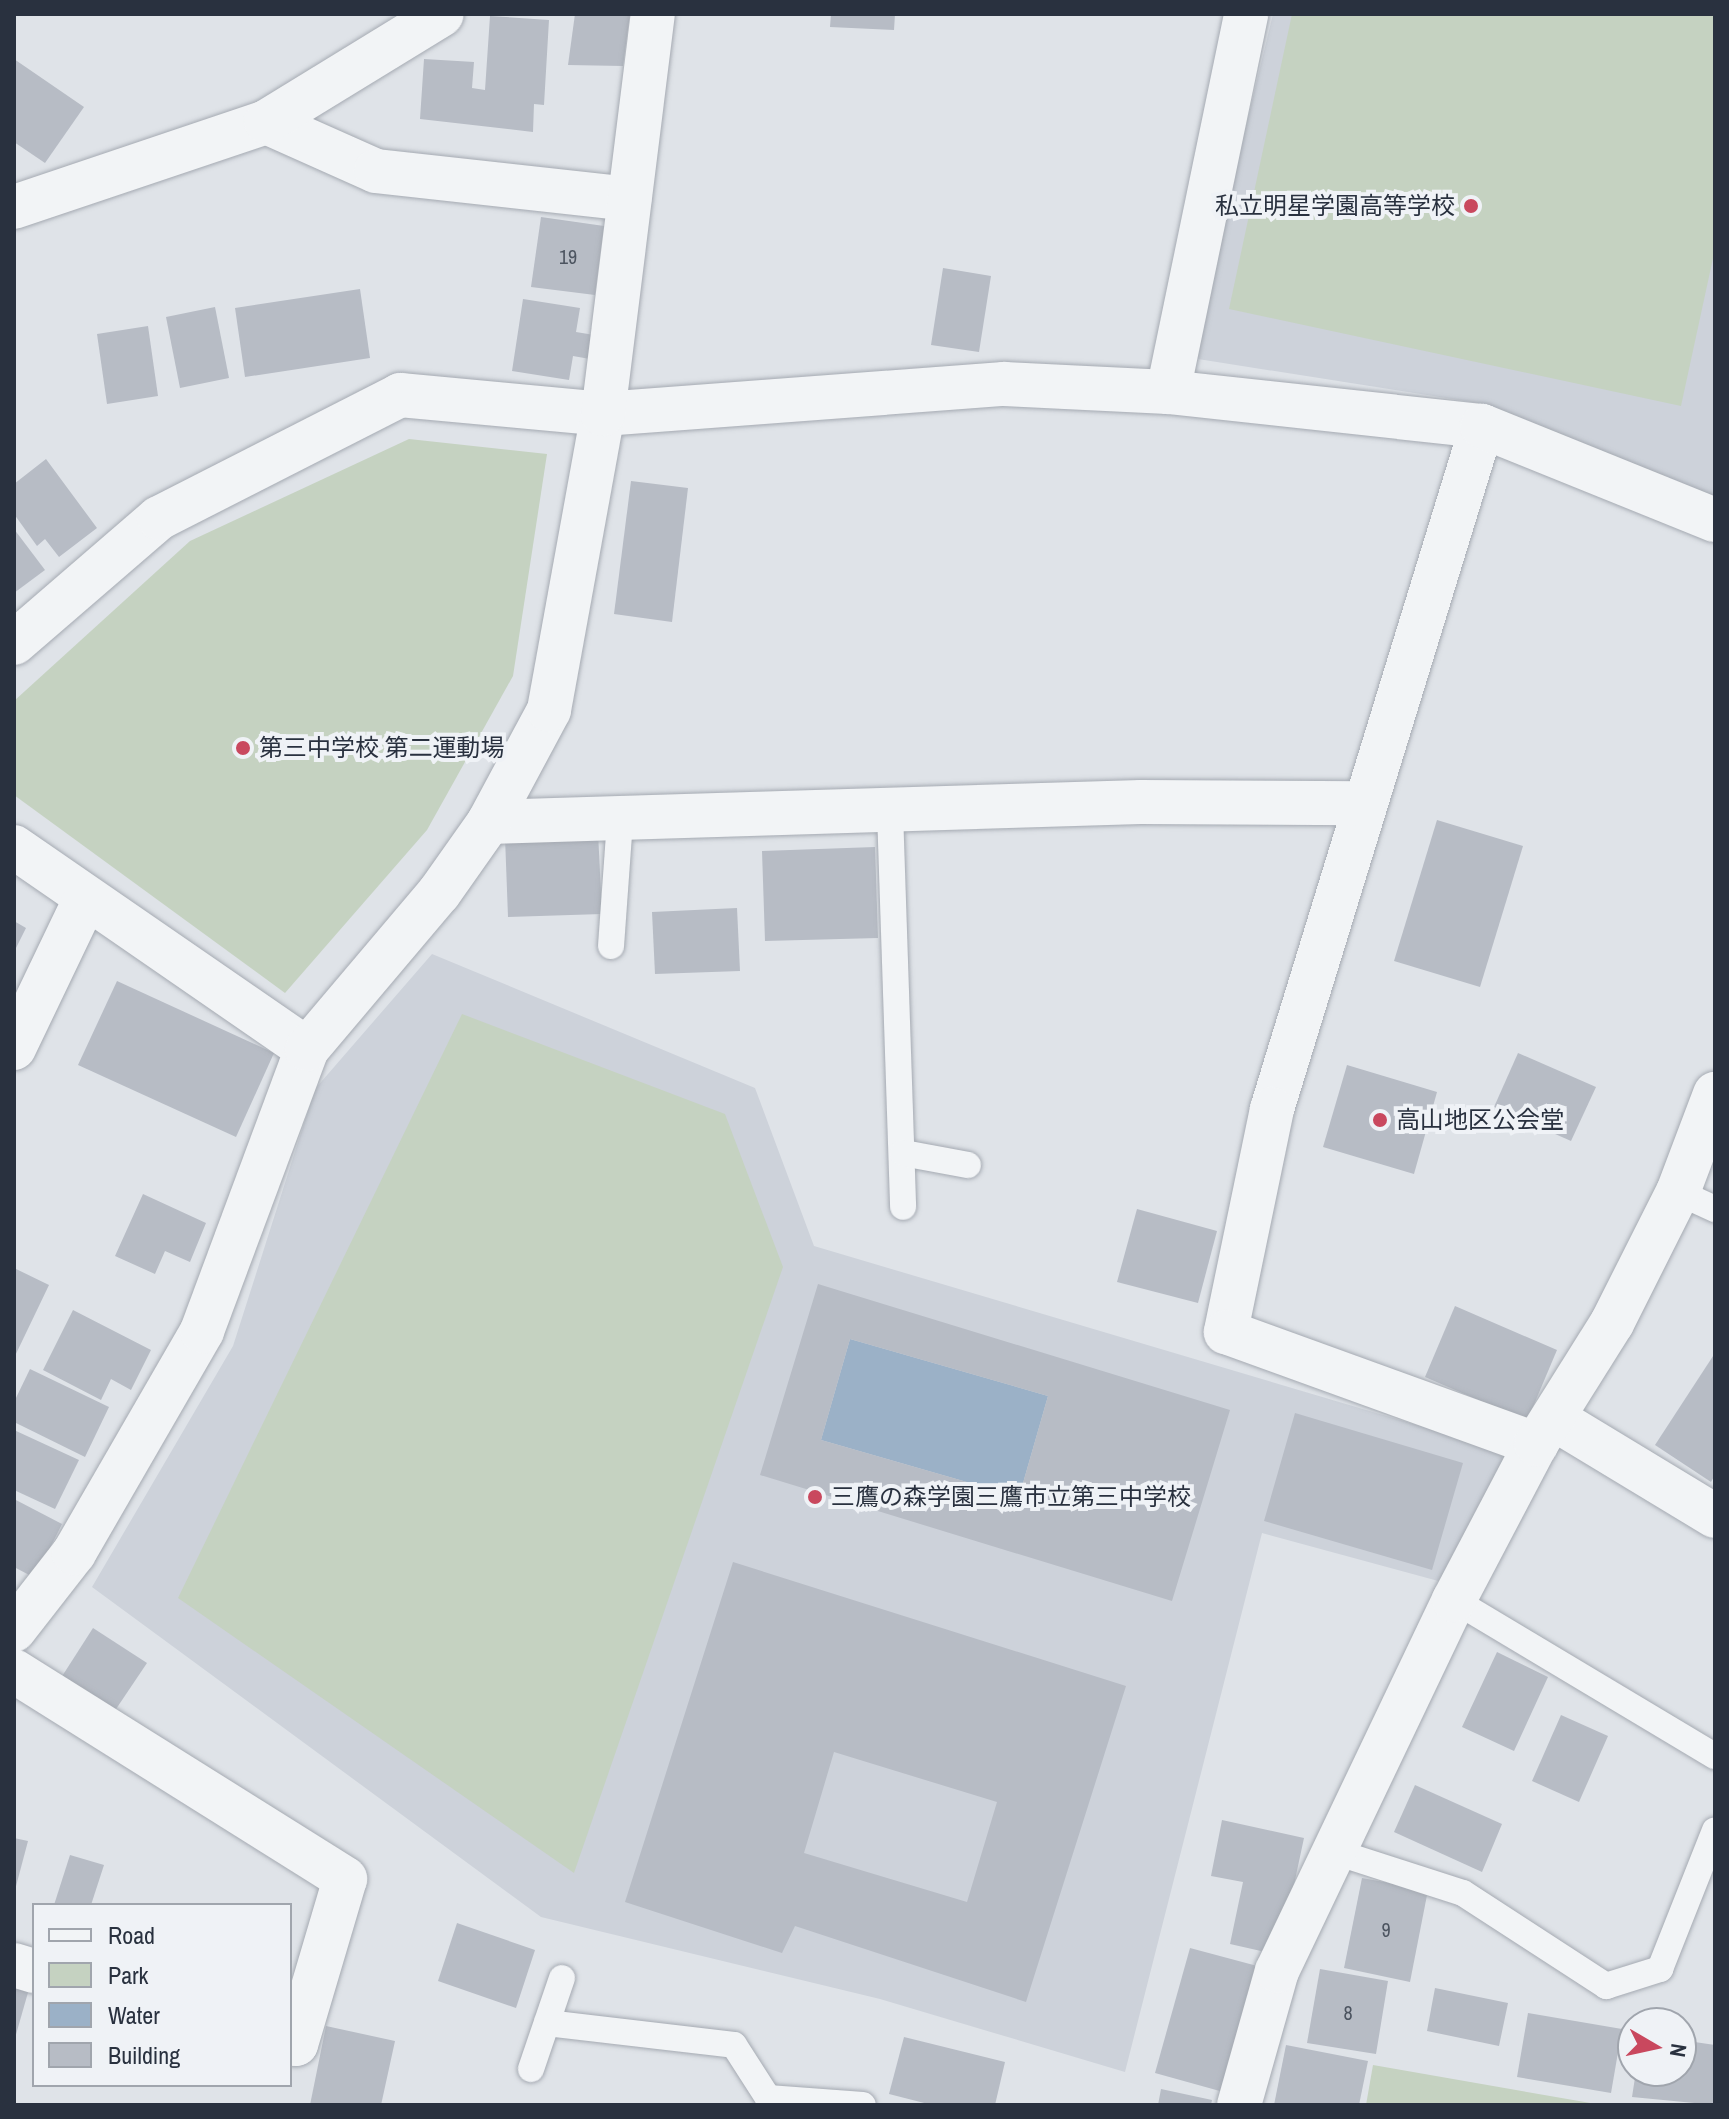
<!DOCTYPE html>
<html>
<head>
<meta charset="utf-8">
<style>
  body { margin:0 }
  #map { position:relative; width:1729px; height:2119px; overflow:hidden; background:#dfe3e8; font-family:"Archivo Narrow","Noto Sans JP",sans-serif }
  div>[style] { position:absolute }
  .built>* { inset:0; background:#cdd2da }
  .green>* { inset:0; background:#c5d2c1 }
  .water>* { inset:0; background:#9bb1c7 }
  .building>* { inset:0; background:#b7bcc5 }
  .roads { filter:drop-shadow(0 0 2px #a5aab2) drop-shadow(0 0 2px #a5aab2) }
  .service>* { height:26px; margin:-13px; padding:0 13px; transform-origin:13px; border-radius:13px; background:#f2f4f6 }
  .minor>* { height:44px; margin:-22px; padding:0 22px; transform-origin:22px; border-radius:22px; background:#f2f4f6 }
  .dots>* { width:22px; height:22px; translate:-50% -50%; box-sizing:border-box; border:4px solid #eff2f6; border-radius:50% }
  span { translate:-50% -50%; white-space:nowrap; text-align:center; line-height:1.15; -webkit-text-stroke:8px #eff2f6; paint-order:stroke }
  .number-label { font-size:20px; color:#4c5460 }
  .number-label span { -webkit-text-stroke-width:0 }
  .poi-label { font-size:24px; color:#29313f }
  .right { translate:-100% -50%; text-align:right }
  .left { translate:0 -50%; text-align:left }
  .frame { position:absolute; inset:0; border:16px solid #29313f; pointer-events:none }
  .legend { position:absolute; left:32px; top:1903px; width:260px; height:184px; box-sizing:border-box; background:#eff2f6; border:2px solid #a0a5ad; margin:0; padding:10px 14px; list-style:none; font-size:24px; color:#29313f }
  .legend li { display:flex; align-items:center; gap:16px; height:40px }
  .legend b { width:40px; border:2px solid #a0a5ad }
  .north { position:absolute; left:1617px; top:2007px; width:80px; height:80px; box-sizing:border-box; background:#eff2f6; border:2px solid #a0a5ad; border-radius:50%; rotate:99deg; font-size:22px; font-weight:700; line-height:32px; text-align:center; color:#29313f }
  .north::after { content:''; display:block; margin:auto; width:28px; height:36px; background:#c9485e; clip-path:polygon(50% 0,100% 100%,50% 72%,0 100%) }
</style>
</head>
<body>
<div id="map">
  <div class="built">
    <div style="clip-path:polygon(1273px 14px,1715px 14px,1715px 501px,1484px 404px,1198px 359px,1206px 291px)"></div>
    <div style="clip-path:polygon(432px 954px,755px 1088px,814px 1246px,1501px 1450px,1503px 1462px,1442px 1582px,1262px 1533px,1125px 2072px,880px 1999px,541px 1917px,92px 1587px,233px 1346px,315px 1089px)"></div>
  </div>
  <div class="green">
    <div style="clip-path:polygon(1292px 14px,1715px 14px,1715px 249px,1681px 406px,1229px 309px)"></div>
    <div style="clip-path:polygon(409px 439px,547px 454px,513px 676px,427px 830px,285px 993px,14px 795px,14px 701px,190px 541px)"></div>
    <div style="clip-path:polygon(462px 1014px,725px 1114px,783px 1267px,574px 1873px,178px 1598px)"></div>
    <div style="clip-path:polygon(1373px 2065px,1602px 2105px,1366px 2105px)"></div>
  </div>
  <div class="water">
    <div style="clip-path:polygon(850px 1339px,1048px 1396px,1019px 1497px,821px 1440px)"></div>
  </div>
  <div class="building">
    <div style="clip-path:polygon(575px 14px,630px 14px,623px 66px,568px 65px)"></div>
    <div style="clip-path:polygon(831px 14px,895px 14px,894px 30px,830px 27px)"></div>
    <div style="clip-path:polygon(490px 16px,549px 20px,544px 105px,534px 104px,533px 132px,420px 119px,424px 59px,474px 62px,472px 88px,485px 90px)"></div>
    <div style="clip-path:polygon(14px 59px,84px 107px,45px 163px,14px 142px)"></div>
    <div style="clip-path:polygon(541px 217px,604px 226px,595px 295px,531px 287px)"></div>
    <div style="clip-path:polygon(943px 268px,991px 276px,979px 352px,931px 345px)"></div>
    <div style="clip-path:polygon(360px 289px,370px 358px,245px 377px,235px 308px)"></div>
    <div style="clip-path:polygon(523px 299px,580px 308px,576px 332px,594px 335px,590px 359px,573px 356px,569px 380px,512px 371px)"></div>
    <div style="clip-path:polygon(215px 307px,229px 378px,180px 388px,166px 317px)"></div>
    <div style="clip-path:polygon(148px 326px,158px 396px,107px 404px,97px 334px)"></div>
    <div style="clip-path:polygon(46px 459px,97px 528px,59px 557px,45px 539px,37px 546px,14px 514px,14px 484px)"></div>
    <div style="clip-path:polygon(631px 481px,688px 488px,672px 622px,614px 614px)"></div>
    <div style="clip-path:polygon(14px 529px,45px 570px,14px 593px)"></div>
    <div style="clip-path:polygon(1437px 820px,1523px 846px,1480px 987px,1394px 961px)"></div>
    <div style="clip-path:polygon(598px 832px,602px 914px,508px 917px,505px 837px)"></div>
    <div style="clip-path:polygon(875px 847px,878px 938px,765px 941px,762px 851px)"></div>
    <div style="clip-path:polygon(737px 908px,740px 971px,655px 974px,652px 912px)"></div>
    <div style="clip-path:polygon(14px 921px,26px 928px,14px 952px)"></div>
    <div style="clip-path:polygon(117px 981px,274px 1053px,236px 1137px,78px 1065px)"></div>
    <div style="clip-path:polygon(1518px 1053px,1596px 1087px,1571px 1141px,1494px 1107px)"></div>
    <div style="clip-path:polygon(1347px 1065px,1437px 1092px,1414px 1174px,1323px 1147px)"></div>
    <div style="clip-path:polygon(143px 1194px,206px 1223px,190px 1262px,165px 1251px,155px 1274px,115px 1256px)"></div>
    <div style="clip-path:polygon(1137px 1209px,1217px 1231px,1198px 1303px,1117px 1282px)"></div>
    <div style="clip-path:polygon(14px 1268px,49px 1285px,14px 1358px)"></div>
    <div style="clip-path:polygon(evenodd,818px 1284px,1230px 1410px,1172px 1601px,760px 1475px,818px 1284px,850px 1339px,1048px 1396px,1019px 1497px,821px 1440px,850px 1339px)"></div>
    <div style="clip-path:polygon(1455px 1306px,1557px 1350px,1527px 1421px,1425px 1377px)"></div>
    <div style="clip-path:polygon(73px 1310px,151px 1350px,131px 1390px,111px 1379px,101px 1400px,43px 1370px)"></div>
    <div style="clip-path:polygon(1715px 1353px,1715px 1475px,1711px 1482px,1655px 1445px)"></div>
    <div style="clip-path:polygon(30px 1369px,109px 1407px,85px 1457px,14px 1422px,14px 1402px)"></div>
    <div style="clip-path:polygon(1295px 1413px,1463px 1463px,1432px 1570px,1264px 1521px)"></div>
    <div style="clip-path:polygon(14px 1430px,79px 1460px,55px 1509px,14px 1490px)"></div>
    <div style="clip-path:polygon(14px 1499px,62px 1524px,35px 1578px,14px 1567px)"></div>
    <div style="clip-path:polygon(evenodd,733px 1562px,1126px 1686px,1026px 2002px,795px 1926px,782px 1953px,625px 1902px,733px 1562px,834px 1752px,997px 1802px,967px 1902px,804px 1853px,834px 1752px)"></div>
    <div style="clip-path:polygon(93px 1628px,147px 1663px,112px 1715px,59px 1681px)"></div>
    <div style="clip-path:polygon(1497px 1652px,1548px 1677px,1514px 1751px,1462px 1727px)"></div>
    <div style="clip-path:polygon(1561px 1715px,1608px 1736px,1579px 1802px,1532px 1781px)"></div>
    <div style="clip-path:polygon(1415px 1785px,1502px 1824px,1482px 1872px,1394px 1832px)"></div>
    <div style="clip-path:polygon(1222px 1820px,1304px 1838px,1279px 1955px,1230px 1944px,1243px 1882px,1211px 1876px)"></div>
    <div style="clip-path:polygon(14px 1838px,28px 1841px,15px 1890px,14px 1890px)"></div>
    <div style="clip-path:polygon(70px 1855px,104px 1865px,91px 1905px,54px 1905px)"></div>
    <div style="clip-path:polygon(1362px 1878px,1428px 1890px,1410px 1982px,1344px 1968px)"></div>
    <div style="clip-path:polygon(457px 1923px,535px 1950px,516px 2008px,438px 1981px)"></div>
    <div style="clip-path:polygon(1190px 1948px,1261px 1967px,1227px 2093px,1155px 2073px)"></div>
    <div style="clip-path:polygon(1320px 1969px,1388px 1981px,1376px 2054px,1307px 2043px)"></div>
    <div style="clip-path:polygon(14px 1970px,33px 1975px,15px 2038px,14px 2038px)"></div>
    <div style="clip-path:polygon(1435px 1988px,1508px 2003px,1499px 2046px,1427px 2031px)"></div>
    <div style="clip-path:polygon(1528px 2013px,1622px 2029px,1611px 2093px,1517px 2077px)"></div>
    <div style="clip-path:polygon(326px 2026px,395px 2041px,381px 2105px,310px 2105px)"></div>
    <div style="clip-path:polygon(904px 2037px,1005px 2062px,995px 2105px,932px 2105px,889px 2094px)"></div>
    <div style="clip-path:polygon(1681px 2040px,1715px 2045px,1715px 2105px,1632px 2097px,1636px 2071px,1681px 2071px)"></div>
    <div style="clip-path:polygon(1286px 2045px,1368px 2061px,1359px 2105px,1274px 2105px)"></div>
    <div style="clip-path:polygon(1161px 2089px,1212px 2100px,1211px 2105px,1158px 2105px)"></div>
  </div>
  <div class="roads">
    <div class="service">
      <div style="left:890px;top:811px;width:396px;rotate:88.1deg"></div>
      <div style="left:611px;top:946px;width:125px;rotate:-85.9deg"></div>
      <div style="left:903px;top:1153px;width:66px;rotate:10.5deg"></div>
      <div style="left:1678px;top:1192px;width:41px;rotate:24.7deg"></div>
      <div style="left:1454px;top:1600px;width:304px;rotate:30.9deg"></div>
      <div style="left:1336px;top:1852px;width:133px;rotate:17.9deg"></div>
      <div style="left:1463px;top:1893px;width:171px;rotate:33deg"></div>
      <div style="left:1606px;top:1986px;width:57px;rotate:-17.5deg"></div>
      <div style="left:1660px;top:1969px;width:149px;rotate:-68.4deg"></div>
      <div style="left:547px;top:2023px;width:188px;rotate:6.7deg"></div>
      <div style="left:734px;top:2045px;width:63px;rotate:57.3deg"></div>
      <div style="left:768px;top:2098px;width:95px;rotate:4.2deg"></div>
      <div style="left:531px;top:2069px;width:96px;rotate:-71.2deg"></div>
    </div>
    <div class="minor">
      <div style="left:266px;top:122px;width:120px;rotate:24deg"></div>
      <div style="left:376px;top:171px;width:255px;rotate:6.3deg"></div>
      <div style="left:14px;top:207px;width:266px;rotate:-18.6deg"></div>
      <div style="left:266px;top:122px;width:206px;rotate:-31.5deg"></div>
      <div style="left:1168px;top:392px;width:386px;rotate:-78.3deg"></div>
      <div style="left:1482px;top:426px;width:715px;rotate:107.09deg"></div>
      <div style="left:1272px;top:1109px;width:228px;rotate:101.7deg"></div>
      <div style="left:1226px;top:1332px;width:330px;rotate:19.9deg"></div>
      <div style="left:14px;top:643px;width:191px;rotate:-40.8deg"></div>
      <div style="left:159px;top:518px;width:271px;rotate:-27deg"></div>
      <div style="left:400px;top:395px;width:204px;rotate:5.3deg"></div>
      <div style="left:603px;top:414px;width:402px;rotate:-4.3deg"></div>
      <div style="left:1004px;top:384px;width:164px;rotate:2.8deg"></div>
      <div style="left:1168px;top:392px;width:316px;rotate:6.2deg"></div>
      <div style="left:1482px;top:426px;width:251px;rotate:22deg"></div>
      <div style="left:489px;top:822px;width:652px;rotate:-1.76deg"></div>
      <div style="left:1141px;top:802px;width:222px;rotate:0.3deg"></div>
      <div style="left:14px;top:847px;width:356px;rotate:34.6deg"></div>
      <div style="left:14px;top:1048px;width:164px;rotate:-64.4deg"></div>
      <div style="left:1553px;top:1418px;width:189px;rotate:31.2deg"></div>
      <div style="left:14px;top:1630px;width:98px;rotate:-52.1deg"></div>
      <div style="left:74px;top:1553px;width:256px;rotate:-60deg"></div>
      <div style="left:202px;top:1331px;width:301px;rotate:-69.6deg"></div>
      <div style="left:307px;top:1049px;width:204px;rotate:-49.8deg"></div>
      <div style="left:439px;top:893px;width:87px;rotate:-54.8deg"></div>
      <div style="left:489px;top:822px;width:127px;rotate:-61.8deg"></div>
      <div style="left:549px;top:710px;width:301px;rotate:-79.7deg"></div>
      <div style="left:603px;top:414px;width:403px;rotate:-82.9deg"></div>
      <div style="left:14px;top:1671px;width:391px;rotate:32.1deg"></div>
      <div style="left:345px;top:1879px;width:172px;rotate:106.5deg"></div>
      <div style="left:296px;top:2044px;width:6px;rotate:-162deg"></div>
      <div style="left:14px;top:1965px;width:21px;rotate:17deg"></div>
      <div style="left:1239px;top:2105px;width:139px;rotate:-74.2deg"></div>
      <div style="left:1277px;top:1971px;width:411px;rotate:-64.5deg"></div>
      <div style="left:1454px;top:1600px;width:176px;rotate:-62.3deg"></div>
      <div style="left:1536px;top:1444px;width:143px;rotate:-57.9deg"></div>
      <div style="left:1612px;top:1323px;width:147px;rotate:-63.3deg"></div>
      <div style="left:1678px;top:1192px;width:105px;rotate:-69.3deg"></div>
    </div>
  </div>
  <div class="dots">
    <div style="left:1471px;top:206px;background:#c9485e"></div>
    <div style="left:243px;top:748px;background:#c9485e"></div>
    <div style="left:1380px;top:1120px;background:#c9485e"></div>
    <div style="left:815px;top:1497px;background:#c9485e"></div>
  </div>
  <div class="number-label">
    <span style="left:568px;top:256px">19</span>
    <span style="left:1386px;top:1929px">9</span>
    <span style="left:1348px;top:2012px">8</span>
  </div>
  <div class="poi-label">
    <span class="right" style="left:1455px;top:206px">私立明星学園高等学校</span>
    <span class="left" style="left:259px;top:748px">第三中学校 第二運動場</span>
    <span class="left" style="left:1396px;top:1120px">高山地区公会堂</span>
    <span class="left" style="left:831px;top:1497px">三鷹の森学園三鷹市立第三中学校</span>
  </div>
  <div class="frame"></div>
  <ul class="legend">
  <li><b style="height:10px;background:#f2f4f6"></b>Road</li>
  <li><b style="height:22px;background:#c5d2c1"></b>Park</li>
  <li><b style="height:22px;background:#9bb1c7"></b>Water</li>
  <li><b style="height:22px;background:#b7bcc5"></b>Building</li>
  </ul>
  <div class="north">N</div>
</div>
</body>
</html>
